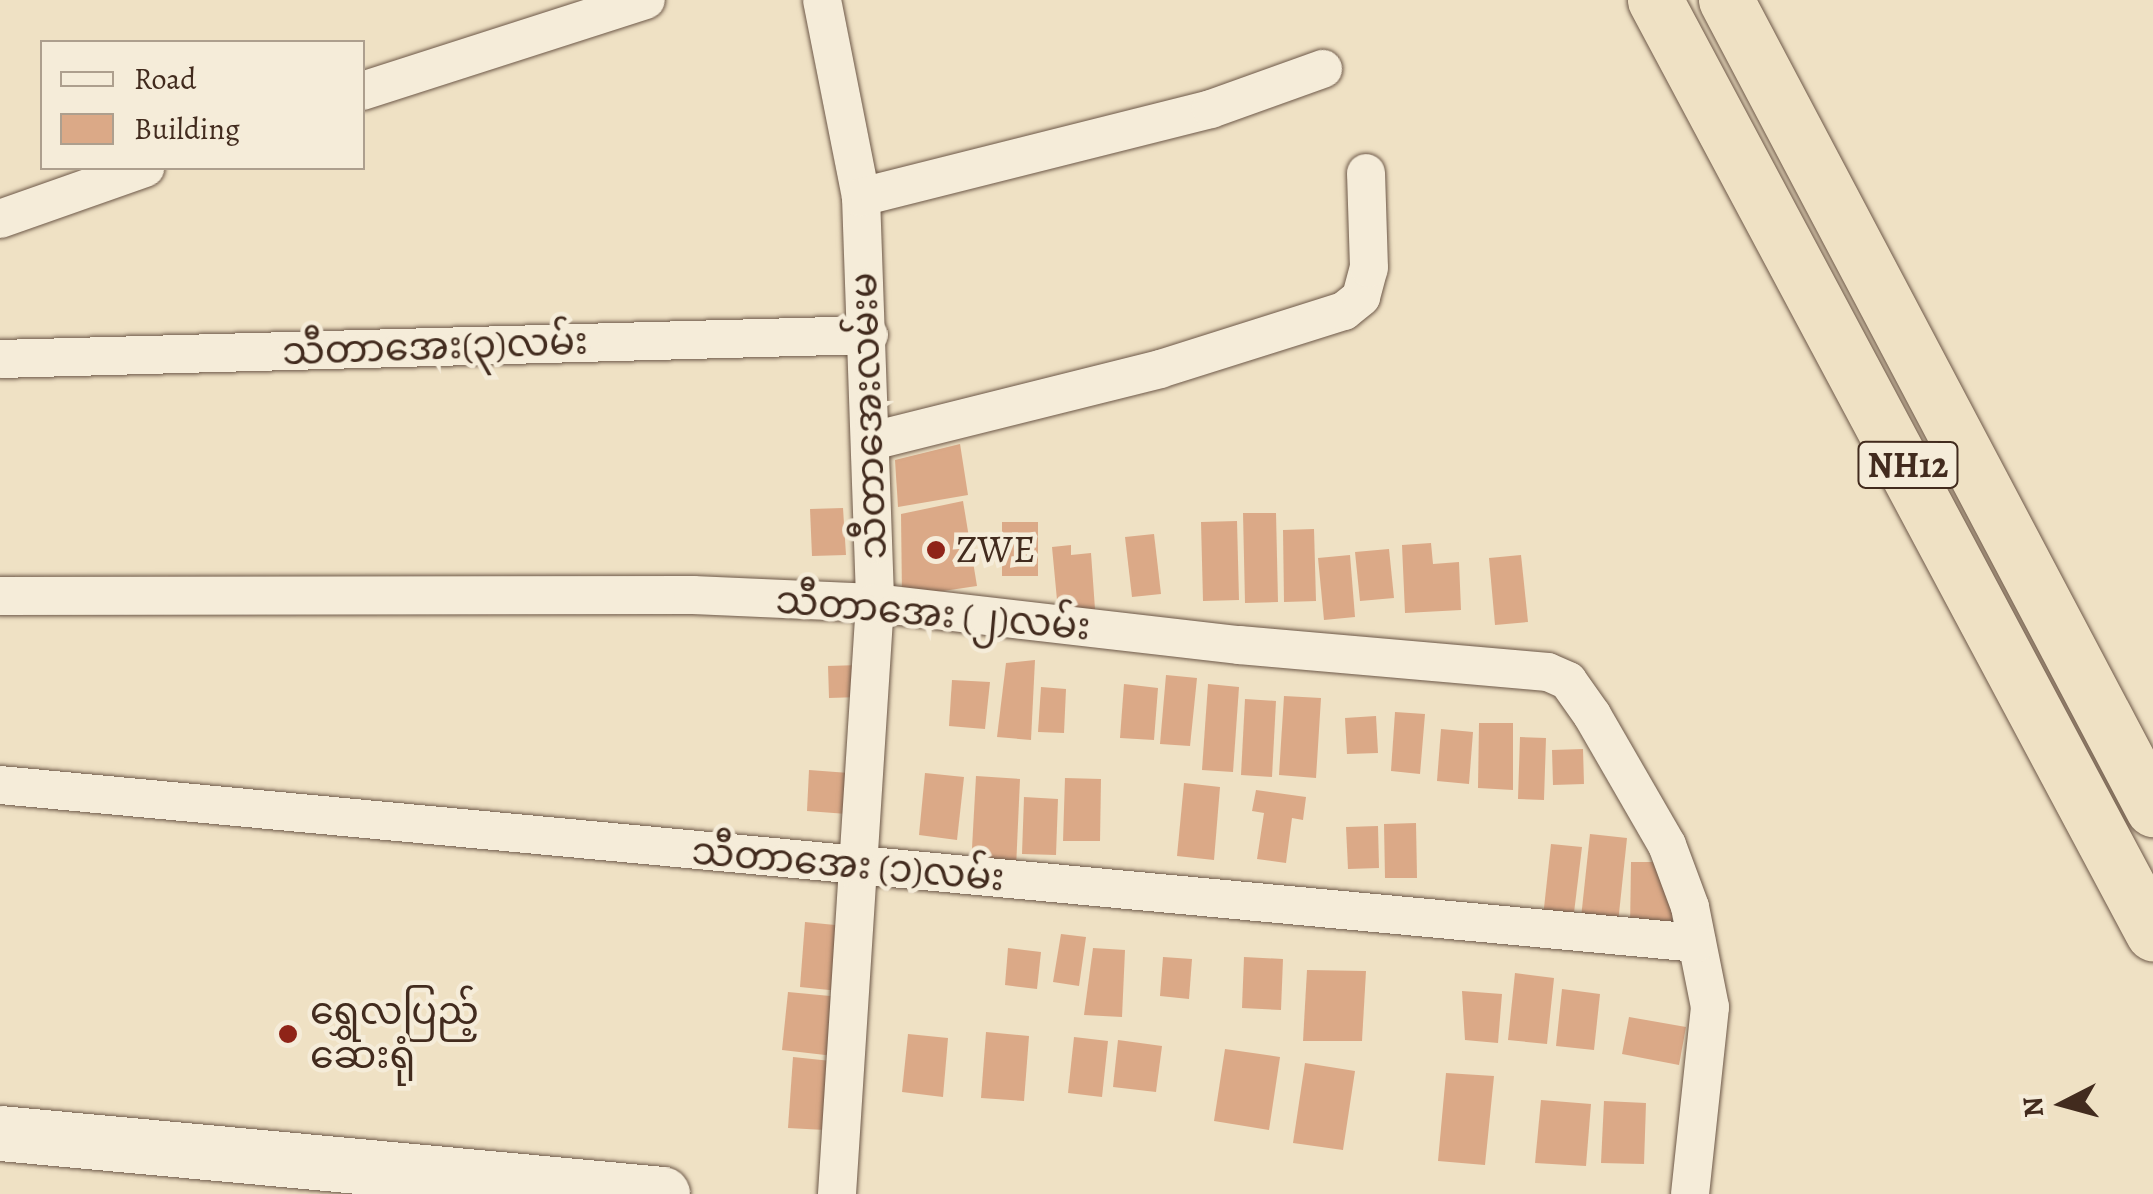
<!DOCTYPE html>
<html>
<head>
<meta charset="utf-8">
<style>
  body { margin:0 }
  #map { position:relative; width:2153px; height:1194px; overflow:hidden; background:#efe1c4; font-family:Alegreya,"Noto Sans Myanmar",serif }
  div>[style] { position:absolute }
  .building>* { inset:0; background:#dba987 }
  .roads { filter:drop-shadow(0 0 2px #6d5848) drop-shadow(0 0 2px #6d5848) }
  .street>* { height:38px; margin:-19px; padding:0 19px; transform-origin:19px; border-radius:19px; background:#f5ecd9 }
  .secondary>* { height:55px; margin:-27.5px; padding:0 27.5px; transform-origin:27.5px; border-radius:27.5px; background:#f5ecd9 }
  .highway>* { height:55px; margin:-27.5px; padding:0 27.5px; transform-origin:27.5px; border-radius:27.5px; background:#efe1c4 }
  .dots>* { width:28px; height:28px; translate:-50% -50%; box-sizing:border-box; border:5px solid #f5ecd9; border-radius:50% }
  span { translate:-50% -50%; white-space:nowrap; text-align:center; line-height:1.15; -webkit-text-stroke:9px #f5ecd9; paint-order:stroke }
  .shield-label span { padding:2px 8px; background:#f5ecd9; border:2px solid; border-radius:8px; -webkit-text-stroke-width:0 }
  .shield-label { font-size:35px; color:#422b1e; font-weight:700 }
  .street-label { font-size:38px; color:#422b1e }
  .poi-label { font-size:38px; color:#422b1e }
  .left { translate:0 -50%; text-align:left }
  .legend { position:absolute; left:40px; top:40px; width:325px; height:130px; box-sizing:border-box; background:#f5ecd9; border:2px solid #ad9f8e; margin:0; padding:12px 18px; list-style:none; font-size:30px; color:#422b1e }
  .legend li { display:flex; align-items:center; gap:20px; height:50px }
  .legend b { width:50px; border:2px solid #ad9f8e }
  .north { position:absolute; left:2013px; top:1054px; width:100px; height:100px; -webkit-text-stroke:8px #f5ecd9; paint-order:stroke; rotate:264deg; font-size:28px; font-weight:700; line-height:40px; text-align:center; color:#422b1e }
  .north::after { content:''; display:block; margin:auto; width:35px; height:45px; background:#422b1e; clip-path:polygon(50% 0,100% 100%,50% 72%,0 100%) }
</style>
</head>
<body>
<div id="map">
  <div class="building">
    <div style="clip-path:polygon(960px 444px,968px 495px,898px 507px,895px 460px)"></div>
    <div style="clip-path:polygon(963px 501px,977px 586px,902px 597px,901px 514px)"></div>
    <div style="clip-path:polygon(843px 508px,846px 555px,812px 556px,810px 509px)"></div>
    <div style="clip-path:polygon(1243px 513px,1276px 513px,1278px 602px,1245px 603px)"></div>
    <div style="clip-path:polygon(1237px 521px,1239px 600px,1203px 601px,1201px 522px)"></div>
    <div style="clip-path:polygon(1002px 522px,1038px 522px,1038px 576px,1002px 576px)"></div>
    <div style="clip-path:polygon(1314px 529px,1316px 601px,1284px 602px,1283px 530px)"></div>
    <div style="clip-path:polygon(1154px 534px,1161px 594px,1132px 597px,1125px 537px)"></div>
    <div style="clip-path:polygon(1431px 543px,1433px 564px,1459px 562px,1461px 610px,1405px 613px,1402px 545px)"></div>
    <div style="clip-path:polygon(1071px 545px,1071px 555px,1091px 553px,1095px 609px,1071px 611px,1070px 599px,1057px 600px,1052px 547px)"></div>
    <div style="clip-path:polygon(1389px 549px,1394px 598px,1360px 601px,1355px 552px)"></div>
    <div style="clip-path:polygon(1350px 555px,1355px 617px,1324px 620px,1318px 558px)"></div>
    <div style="clip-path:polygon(1521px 555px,1528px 622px,1495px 625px,1489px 558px)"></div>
    <div style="clip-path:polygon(1035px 660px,1031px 740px,997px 737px,1006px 663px)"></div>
    <div style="clip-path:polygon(860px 665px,860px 697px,829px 698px,828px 666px)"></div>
    <div style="clip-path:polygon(1166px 675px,1197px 678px,1190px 746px,1160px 744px)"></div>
    <div style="clip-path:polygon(952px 680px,990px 682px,985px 729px,949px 726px)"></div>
    <div style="clip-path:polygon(1124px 684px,1158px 688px,1154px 740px,1120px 738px)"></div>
    <div style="clip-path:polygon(1208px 684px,1239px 687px,1233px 772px,1202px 770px)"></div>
    <div style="clip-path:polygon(1041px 687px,1066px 689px,1064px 733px,1038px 732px)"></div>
    <div style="clip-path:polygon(1284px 696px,1321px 698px,1316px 778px,1279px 775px)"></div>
    <div style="clip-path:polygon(1245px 699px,1276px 701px,1272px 777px,1241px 775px)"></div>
    <div style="clip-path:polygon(1395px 712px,1425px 714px,1420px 774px,1391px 771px)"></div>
    <div style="clip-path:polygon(1376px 716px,1378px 753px,1347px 754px,1345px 718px)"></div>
    <div style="clip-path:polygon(1479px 723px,1513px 723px,1513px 790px,1478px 788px)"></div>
    <div style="clip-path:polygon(1441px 729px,1473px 732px,1469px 784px,1437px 781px)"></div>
    <div style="clip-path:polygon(1520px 737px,1546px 738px,1544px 800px,1518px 799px)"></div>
    <div style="clip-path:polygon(1583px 749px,1584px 784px,1553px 785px,1552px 750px)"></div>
    <div style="clip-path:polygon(809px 770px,849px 773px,847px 814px,807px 811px)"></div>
    <div style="clip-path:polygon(925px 773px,964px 777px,957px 840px,919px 835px)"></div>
    <div style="clip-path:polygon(976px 776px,1020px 779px,1016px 868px,971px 866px)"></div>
    <div style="clip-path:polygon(1065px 778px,1101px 779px,1100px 841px,1063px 841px)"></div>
    <div style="clip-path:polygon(1184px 783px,1220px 787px,1214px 860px,1177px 856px)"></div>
    <div style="clip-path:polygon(1256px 790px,1306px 797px,1303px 820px,1292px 818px,1286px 863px,1257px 859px,1264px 813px,1252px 811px)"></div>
    <div style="clip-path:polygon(1024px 797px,1058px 799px,1056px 855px,1022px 854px)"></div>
    <div style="clip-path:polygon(1416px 823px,1417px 878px,1385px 878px,1384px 824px)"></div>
    <div style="clip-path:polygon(1378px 826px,1379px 868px,1348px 869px,1346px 827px)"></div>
    <div style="clip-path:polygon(1590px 834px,1627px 838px,1618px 923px,1581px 918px)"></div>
    <div style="clip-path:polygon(1551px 844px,1582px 847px,1573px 921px,1543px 917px)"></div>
    <div style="clip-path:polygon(1631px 862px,1660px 862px,1672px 895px,1672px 929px,1630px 929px)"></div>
    <div style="clip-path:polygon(805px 922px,845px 926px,839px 991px,800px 987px)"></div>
    <div style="clip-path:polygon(1061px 934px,1086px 937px,1079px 986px,1053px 982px)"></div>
    <div style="clip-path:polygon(1008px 948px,1041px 952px,1037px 989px,1005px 985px)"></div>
    <div style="clip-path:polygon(1093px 948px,1125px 950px,1122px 1017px,1084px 1015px)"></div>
    <div style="clip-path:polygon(1163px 957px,1192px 959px,1189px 999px,1160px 996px)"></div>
    <div style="clip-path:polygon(1244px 957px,1283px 959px,1281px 1010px,1242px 1008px)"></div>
    <div style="clip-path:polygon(1307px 970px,1366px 971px,1362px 1041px,1303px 1041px)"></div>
    <div style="clip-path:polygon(1515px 973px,1554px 978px,1547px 1044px,1508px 1040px)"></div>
    <div style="clip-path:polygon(1562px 989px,1600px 994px,1594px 1050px,1556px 1046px)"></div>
    <div style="clip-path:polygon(1462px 991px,1502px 994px,1498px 1043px,1465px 1040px)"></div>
    <div style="clip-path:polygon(788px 992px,841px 997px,834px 1056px,782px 1050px)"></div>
    <div style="clip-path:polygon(1629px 1017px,1686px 1027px,1679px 1065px,1622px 1054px)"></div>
    <div style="clip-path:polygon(986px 1032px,1029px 1036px,1024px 1101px,981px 1098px)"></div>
    <div style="clip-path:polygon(908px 1034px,948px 1038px,943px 1097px,902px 1092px)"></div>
    <div style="clip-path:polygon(1074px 1037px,1108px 1041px,1102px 1097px,1068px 1093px)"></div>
    <div style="clip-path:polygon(1118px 1040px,1162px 1046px,1156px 1092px,1113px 1087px)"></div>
    <div style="clip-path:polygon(1225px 1049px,1280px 1057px,1269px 1130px,1214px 1121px)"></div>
    <div style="clip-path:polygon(793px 1057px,831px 1061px,825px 1130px,788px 1128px)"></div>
    <div style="clip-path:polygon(1305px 1063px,1355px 1071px,1343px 1150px,1293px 1143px)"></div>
    <div style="clip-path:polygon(1446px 1073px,1494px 1076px,1485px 1165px,1438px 1161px)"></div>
    <div style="clip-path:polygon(1541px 1100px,1591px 1104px,1586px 1166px,1535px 1163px)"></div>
    <div style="clip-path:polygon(1604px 1101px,1646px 1103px,1644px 1164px,1601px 1163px)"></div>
  </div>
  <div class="roads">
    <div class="street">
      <div style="left:822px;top:0;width:201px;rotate:78.8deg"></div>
      <div style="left:861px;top:197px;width:406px;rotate:88deg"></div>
      <div style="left:875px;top:603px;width:592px;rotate:93.68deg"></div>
      <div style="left:362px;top:91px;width:298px;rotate:-17.8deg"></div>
      <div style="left:861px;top:197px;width:361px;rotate:-14.1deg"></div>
      <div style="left:1211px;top:109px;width:119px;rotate:-19.7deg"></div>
      <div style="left:0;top:219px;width:154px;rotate:-19.4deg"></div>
      <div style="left:0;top:359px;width:869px;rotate:-1.58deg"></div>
      <div style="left:872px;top:441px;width:297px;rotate:-14deg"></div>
      <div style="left:1160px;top:369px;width:193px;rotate:-17.5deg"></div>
      <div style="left:1344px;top:311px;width:22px;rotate:-39deg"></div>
      <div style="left:1361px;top:297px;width:30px;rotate:-75deg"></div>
      <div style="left:1369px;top:268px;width:95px;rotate:-91.8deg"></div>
      <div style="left:0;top:596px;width:693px;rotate:-0.08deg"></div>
      <div style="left:693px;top:595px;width:182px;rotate:2.5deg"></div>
      <div style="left:875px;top:603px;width:366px;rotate:6.6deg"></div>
      <div style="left:1239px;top:645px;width:310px;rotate:5deg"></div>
      <div style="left:1548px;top:672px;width:22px;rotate:24deg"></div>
      <div style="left:1568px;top:681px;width:42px;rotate:54.8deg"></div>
      <div style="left:1592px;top:715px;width:150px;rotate:60deg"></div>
      <div style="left:1667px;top:845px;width:66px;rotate:69.6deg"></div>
      <div style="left:1690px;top:907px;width:102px;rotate:78.7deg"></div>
      <div style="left:1710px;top:1007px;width:188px;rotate:96.1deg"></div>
      <div style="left:0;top:785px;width:1704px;rotate:5.32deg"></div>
    </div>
    <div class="secondary">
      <div style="left:0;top:1133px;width:665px;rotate:5.26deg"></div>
    </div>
    <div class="highway">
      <div style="left:1655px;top:0;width:1058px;rotate:61.91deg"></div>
      <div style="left:1726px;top:0;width:915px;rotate:62.17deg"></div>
    </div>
  </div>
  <div class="dots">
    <div style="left:936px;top:550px;background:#8f2418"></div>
    <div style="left:288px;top:1034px;background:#8f2418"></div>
  </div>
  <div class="shield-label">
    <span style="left:1908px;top:465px">NH12</span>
  </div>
  <div class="street-label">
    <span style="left:435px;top:347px;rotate:-2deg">သီတာအေး(၃)လမ်း</span>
    <span style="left:869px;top:416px;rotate:-92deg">သီတာအေးလမ်းမ</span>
    <span style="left:933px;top:614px;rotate:5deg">သီတာအေး (၂)လမ်း</span>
    <span style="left:848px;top:865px;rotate:5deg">သီတာအေး (၁)လမ်း</span>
  </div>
  <div class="poi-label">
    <span class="left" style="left:956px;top:550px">ZWE</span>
    <span class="left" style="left:310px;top:1034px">ရွှေလပြည့်<br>ဆေးရုံ</span>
  </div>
  <ul class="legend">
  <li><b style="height:12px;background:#f5ecd9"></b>Road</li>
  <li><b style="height:28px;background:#dba987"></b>Building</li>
  </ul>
  <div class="north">N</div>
</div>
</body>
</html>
